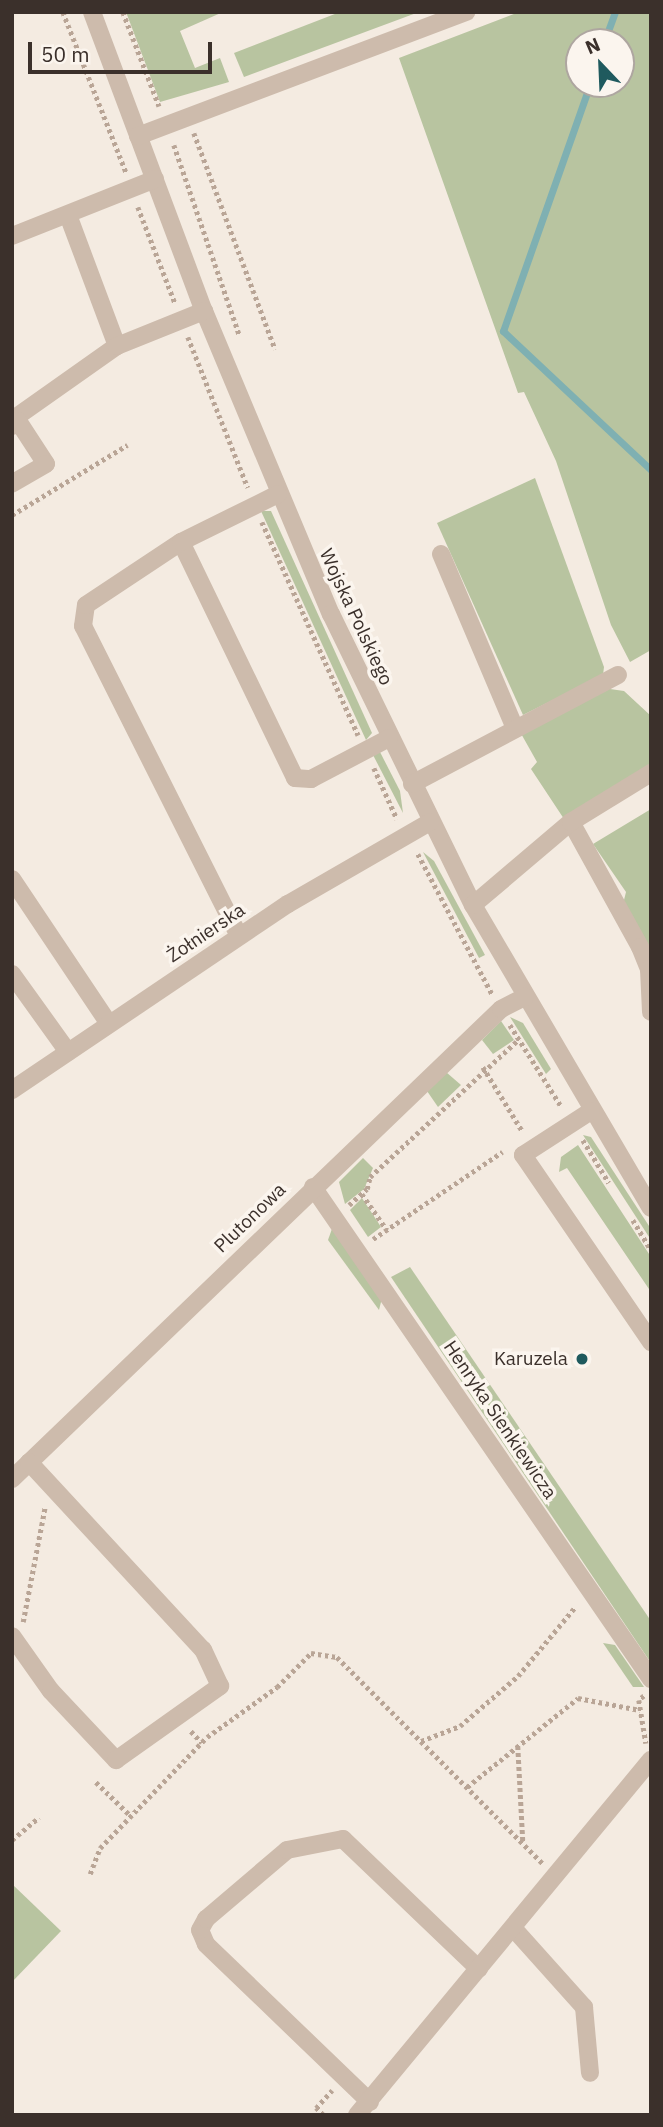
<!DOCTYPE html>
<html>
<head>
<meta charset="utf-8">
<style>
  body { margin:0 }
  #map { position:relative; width:663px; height:2127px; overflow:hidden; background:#f4ebe1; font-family:"IBM Plex Sans",sans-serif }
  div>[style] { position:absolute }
  .green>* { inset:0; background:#b8c4a0 }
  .stream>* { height:7px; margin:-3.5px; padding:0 3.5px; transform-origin:3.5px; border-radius:3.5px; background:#7fb0b2 }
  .path>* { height:4.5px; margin-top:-2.25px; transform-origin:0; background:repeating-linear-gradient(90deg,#b9a596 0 3.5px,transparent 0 7px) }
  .minor>* { height:18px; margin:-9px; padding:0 9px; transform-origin:9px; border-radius:9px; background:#cdbbac }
  .dots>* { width:19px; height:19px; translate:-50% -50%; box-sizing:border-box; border:4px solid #fbf5ee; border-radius:50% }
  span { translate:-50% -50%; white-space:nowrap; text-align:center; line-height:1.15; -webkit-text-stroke:7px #fbf5ee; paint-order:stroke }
  .street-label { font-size:19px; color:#3b302b }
  .poi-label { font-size:19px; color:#3b302b }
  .right { translate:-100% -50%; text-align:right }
  .frame { position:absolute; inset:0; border:14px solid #3b302b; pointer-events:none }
  .north { position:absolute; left:565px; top:28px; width:70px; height:70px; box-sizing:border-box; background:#fbf5ee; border:2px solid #aea6a0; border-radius:50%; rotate:337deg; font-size:19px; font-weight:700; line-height:28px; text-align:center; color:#3b302b }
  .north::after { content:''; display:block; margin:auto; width:24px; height:32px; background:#1f5a5e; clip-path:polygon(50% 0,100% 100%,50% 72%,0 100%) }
  .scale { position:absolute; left:28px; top:42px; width:184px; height:32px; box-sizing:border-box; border:4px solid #3b302b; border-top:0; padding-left:9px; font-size:21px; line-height:24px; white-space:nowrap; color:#3b302b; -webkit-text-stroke:5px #fbf5ee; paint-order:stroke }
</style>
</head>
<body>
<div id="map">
  <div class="green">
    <div style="clip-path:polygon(126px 12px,223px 12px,180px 31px,195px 68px,220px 58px,229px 82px,160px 102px)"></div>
    <div style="clip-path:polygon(340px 12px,419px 12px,244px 77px,234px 53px)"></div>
    <div style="clip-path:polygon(evenodd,519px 12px,651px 12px,651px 650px,630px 662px,611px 625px,556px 461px,524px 392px,518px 393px,399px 58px,519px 12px,579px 42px,621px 42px,621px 84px,579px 84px,579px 42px)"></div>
    <div style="clip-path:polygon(535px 478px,604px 667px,603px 675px,523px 715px,437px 523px)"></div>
    <div style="clip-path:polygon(261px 511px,271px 511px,372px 733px,366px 740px)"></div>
    <div style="clip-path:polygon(603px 688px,624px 691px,651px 716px,651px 768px,564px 819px,531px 769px,537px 762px,519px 730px)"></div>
    <div style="clip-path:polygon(380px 752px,400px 791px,403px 813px,372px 753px)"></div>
    <div style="clip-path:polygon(651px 809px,651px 956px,623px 904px,626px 892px,593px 844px)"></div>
    <div style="clip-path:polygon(423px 852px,434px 861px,485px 955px,479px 958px)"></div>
    <div style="clip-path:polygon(510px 1017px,523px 1023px,551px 1069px,546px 1074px)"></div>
    <div style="clip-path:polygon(501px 1021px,514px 1040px,493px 1054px,482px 1040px)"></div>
    <div style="clip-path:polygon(446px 1072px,461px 1085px,438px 1107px,427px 1091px)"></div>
    <div style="clip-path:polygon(583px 1135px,591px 1137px,651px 1229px,651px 1240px)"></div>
    <div style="clip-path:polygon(578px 1145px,651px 1257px,651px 1292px,567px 1168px,559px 1172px,561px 1157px)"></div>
    <div style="clip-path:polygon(363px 1158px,373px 1168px,364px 1189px,345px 1204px,339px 1182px)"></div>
    <div style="clip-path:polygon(362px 1198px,381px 1227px,368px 1237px,350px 1210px)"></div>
    <div style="clip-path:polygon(333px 1226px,382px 1298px,379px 1310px,328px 1240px)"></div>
    <div style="clip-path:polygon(410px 1267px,651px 1621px,651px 1663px,391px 1277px)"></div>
    <div style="clip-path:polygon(603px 1643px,615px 1645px,644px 1687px,633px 1687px)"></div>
    <div style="clip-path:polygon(12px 1884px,61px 1931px,12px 1982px)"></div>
  </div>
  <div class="stream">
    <div style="left:604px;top:42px;width:32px;rotate:-70deg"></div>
    <div style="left:590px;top:84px;width:262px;rotate:109.4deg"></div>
    <div style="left:503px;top:331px;width:203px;rotate:43.2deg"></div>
  </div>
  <div class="path">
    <div style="left:63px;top:12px;width:172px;rotate:68.5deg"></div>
    <div style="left:123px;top:12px;width:101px;rotate:69deg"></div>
    <div style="left:194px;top:133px;width:231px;rotate:69.4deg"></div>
    <div style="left:174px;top:145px;width:200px;rotate:71deg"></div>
    <div style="left:138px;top:207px;width:103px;rotate:68.9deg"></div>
    <div style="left:188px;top:337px;width:162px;rotate:68.3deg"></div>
    <div style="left:12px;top:515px;width:135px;rotate:-31.3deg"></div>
    <div style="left:262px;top:522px;width:234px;rotate:65.7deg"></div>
    <div style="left:374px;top:768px;width:56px;rotate:65.7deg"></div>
    <div style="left:418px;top:854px;width:158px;rotate:62.1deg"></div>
    <div style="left:510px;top:1025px;width:96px;rotate:57.8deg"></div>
    <div style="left:483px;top:1067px;width:76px;rotate:58.4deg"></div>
    <div style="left:583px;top:1140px;width:50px;rotate:58.8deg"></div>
    <div style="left:362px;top:1194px;width:44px;rotate:55.2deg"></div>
    <div style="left:349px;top:1205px;width:24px;rotate:-42deg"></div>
    <div style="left:367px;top:1189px;width:12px;rotate:-76deg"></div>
    <div style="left:370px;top:1177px;width:203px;rotate:-42.8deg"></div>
    <div style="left:633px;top:1220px;width:35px;rotate:59deg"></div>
    <div style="left:373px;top:1239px;width:156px;rotate:-34deg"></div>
    <div style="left:23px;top:1622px;width:117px;rotate:-79.2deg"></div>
    <div style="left:644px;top:1696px;width:6px;rotate:141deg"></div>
    <div style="left:639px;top:1700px;width:44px;rotate:80.8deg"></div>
    <div style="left:191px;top:1731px;width:16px;rotate:47deg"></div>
    <div style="left:421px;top:1741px;width:42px;rotate:-21deg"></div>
    <div style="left:460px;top:1726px;width:77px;rotate:-40.8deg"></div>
    <div style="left:518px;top:1676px;width:89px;rotate:-50.4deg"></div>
    <div style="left:518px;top:1746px;width:96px;rotate:87deg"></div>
    <div style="left:96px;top:1782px;width:49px;rotate:44.2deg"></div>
    <div style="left:467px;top:1787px;width:142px;rotate:-38.7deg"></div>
    <div style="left:578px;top:1698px;width:63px;rotate:11deg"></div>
    <div style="left:12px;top:1840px;width:35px;rotate:-40deg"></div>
    <div style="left:90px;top:1874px;width:28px;rotate:-69deg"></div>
    <div style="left:100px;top:1848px;width:154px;rotate:-46.1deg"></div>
    <div style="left:207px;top:1737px;width:86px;rotate:-35.5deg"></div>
    <div style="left:277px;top:1687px;width:48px;rotate:-45deg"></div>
    <div style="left:311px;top:1653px;width:26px;rotate:9deg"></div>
    <div style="left:337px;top:1657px;width:291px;rotate:45.1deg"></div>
    <div style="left:323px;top:2115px;width:10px;rotate:-135deg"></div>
    <div style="left:316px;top:2108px;width:24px;rotate:-48deg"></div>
  </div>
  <div class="minor">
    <div style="left:92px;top:12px;width:319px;rotate:69.5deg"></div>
    <div style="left:204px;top:311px;width:329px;rotate:67.3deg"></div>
    <div style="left:331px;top:614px;width:324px;rotate:64deg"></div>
    <div style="left:473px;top:905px;width:351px;rotate:59.6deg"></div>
    <div style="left:138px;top:136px;width:351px;rotate:-20.7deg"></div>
    <div style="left:68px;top:215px;width:140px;rotate:69.5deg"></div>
    <div style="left:12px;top:236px;width:154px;rotate:-21.7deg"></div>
    <div style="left:12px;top:420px;width:128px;rotate:-35.2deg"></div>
    <div style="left:117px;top:346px;width:94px;rotate:-21.9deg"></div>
    <div style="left:12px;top:426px;width:8px;rotate:-40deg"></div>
    <div style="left:18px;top:421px;width:51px;rotate:56.9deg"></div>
    <div style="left:46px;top:464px;width:39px;rotate:150deg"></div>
    <div style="left:181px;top:542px;width:262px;rotate:64.2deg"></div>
    <div style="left:295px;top:778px;width:16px;rotate:4deg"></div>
    <div style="left:311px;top:779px;width:88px;rotate:-27.7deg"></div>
    <div style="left:441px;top:554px;width:189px;rotate:67deg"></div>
    <div style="left:412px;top:784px;width:233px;rotate:-27.9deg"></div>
    <div style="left:571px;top:822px;width:143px;rotate:61.1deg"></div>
    <div style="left:640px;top:947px;width:24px;rotate:68deg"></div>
    <div style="left:649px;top:969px;width:43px;rotate:87.3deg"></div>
    <div style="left:12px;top:879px;width:174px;rotate:56.2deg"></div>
    <div style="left:473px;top:905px;width:128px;rotate:-40.3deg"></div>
    <div style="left:571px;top:822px;width:94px;rotate:-31.5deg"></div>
    <div style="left:239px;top:936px;width:347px;rotate:-116.7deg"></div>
    <div style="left:83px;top:626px;width:21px;rotate:-82deg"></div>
    <div style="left:86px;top:605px;width:114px;rotate:-33.6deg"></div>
    <div style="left:181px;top:542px;width:108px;rotate:-26.3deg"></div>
    <div style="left:12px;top:974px;width:96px;rotate:54.3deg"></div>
    <div style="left:12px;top:1090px;width:333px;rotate:-34deg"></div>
    <div style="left:288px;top:904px;width:164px;rotate:-30deg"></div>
    <div style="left:591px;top:1111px;width:81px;rotate:147.1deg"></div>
    <div style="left:523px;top:1155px;width:227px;rotate:55.6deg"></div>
    <div style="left:313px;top:1187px;width:597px;rotate:55.51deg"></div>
    <div style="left:12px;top:1479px;width:678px;rotate:-43.86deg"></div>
    <div style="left:501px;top:1009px;width:27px;rotate:-27deg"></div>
    <div style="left:12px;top:1636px;width:67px;rotate:54.7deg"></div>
    <div style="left:51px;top:1691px;width:95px;rotate:46.7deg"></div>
    <div style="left:116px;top:1760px;width:128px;rotate:-35.4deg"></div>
    <div style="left:220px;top:1686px;width:40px;rotate:-115deg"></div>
    <div style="left:203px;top:1650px;width:256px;rotate:-132.8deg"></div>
    <div style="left:514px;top:1929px;width:105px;rotate:48.1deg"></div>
    <div style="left:584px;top:2007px;width:66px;rotate:84.8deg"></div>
    <div style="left:370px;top:2102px;width:228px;rotate:-136.1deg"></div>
    <div style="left:206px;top:1944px;width:15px;rotate:-113deg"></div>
    <div style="left:200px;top:1930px;width:13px;rotate:-61deg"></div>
    <div style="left:206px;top:1919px;width:106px;rotate:-40.4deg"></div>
    <div style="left:287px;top:1850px;width:57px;rotate:-11.1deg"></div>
    <div style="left:343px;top:1839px;width:188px;rotate:43.7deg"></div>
    <div style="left:357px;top:2115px;width:461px;rotate:-50.4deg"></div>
  </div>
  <div class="dots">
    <div style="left:582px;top:1359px;background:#1f5a5e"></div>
  </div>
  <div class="street-label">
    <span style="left:356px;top:617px;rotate:65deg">Wojska Polskiego</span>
    <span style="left:206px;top:933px;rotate:-34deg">Żołnierska</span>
    <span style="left:250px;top:1218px;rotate:-44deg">Plutonowa</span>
    <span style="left:500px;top:1420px;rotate:56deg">Henryka Sienkiewicza</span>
  </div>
  <div class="poi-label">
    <span class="right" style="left:568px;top:1359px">Karuzela</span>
  </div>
  <div class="frame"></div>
  <div class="north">N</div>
  <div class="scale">50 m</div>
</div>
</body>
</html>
